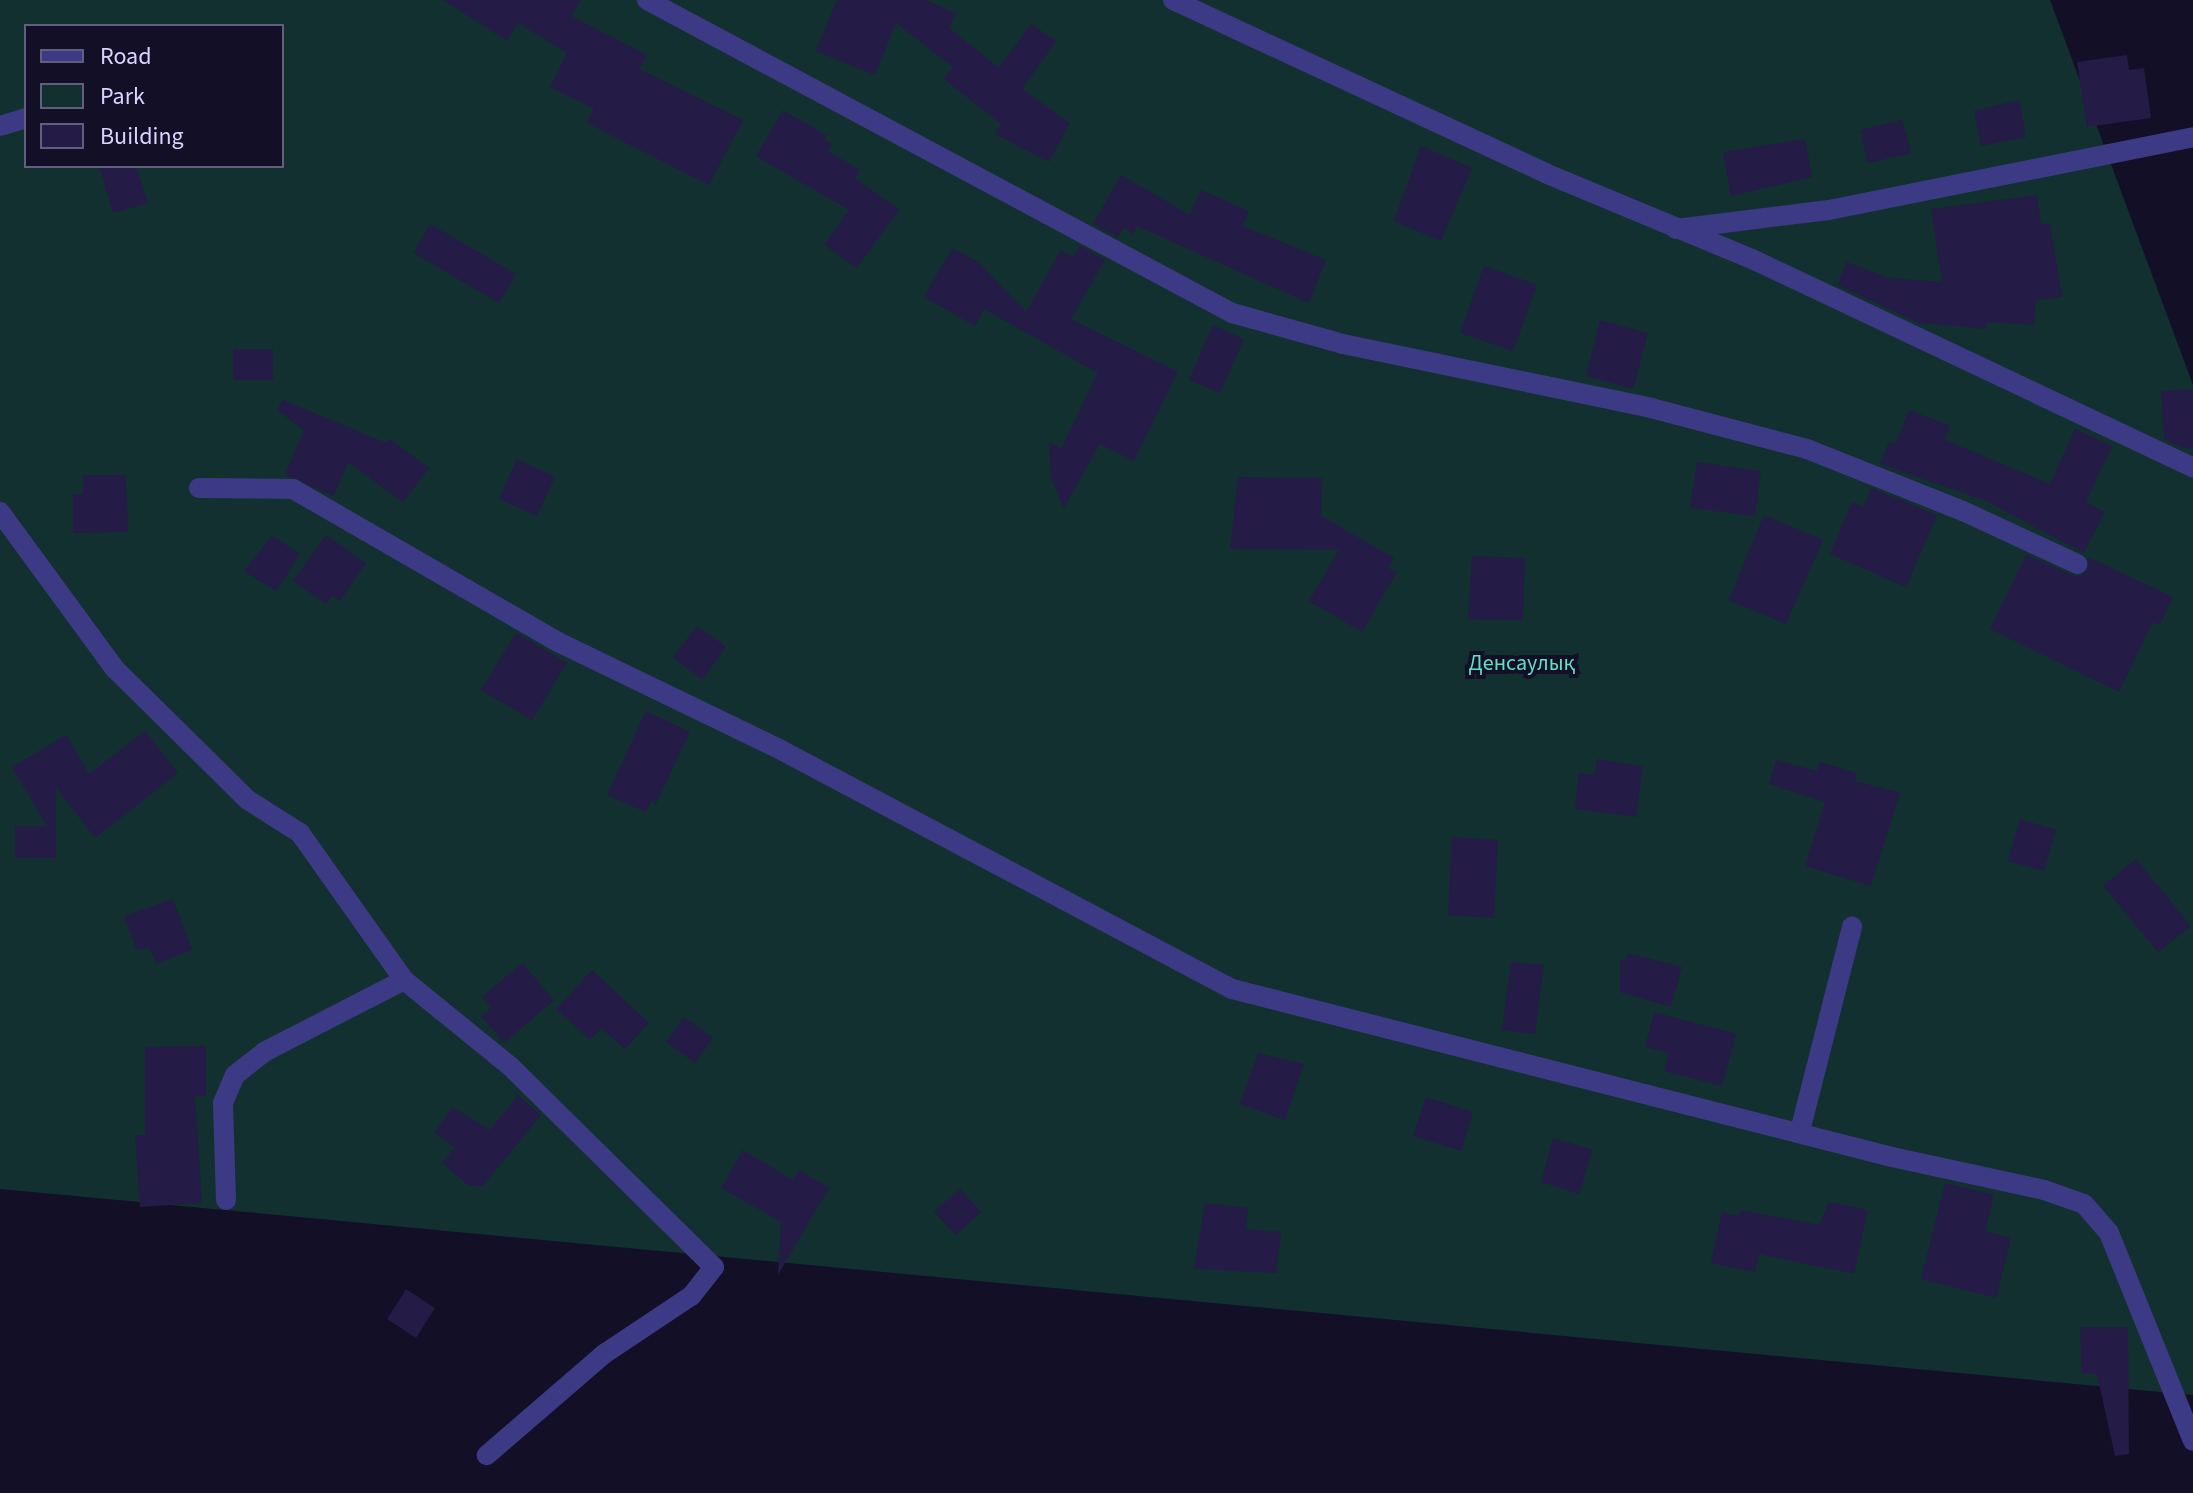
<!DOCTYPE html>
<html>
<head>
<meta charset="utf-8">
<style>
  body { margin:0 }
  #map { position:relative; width:2193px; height:1493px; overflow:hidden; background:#130f26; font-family:"Source Sans 3",sans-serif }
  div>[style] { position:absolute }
  .green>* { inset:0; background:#12302f }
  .building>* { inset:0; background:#241b47 }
  .minor>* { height:20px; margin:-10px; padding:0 10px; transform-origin:10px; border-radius:10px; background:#3d3a85 }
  span { translate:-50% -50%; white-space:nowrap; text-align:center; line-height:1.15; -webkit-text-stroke:8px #130f26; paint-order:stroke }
  .park-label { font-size:22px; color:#5fe0c0 }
  .legend { position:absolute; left:24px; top:24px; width:260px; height:144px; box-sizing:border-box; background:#130f26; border:2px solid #625e7d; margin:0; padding:10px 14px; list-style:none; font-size:24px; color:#d9d4ff }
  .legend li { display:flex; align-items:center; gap:16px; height:40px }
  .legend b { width:40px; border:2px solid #625e7d }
</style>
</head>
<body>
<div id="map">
  <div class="green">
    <div style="clip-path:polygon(evenodd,0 0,2050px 0,2193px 385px,2193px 1395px,0 1189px,0 0,26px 26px,282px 26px,282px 166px,26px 166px,26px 26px)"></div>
  </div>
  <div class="building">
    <div style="clip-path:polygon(443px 0,581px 0,571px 16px,647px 55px,639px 69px,743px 120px,709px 185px,587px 123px,594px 109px,550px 87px,567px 53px,518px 23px,507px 41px)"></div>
    <div style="clip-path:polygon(837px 0,926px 0,956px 14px,949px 28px,999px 68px,1031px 24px,1056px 41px,1022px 89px,1070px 123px,1049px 162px,995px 134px,1001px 124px,944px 79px,953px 67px,896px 23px,875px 75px,816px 51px)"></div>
    <div style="clip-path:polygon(2127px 55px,2129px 70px,2144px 68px,2151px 118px,2087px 127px,2077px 62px)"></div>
    <div style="clip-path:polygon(2019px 100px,2026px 137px,1981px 146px,1974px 111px)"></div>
    <div style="clip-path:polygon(783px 110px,826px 135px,824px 140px,832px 144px,828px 151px,860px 170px,855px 178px,899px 210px,857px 268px,824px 245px,849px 210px,756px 156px)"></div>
    <div style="clip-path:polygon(1902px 120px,1911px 153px,1868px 163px,1860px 130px)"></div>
    <div style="clip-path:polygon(1805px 139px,1812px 177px,1731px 196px,1723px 152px)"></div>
    <div style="clip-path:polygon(1421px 146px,1472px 168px,1441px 241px,1394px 221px)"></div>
    <div style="clip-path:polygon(99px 166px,136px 166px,148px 203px,113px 213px)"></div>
    <div style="clip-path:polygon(1121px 175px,1190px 215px,1201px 190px,1249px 211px,1242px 226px,1326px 260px,1309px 303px,1137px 226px,1133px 234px,1124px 228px,1118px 237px,1093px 224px)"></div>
    <div style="clip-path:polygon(2037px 195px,2041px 224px,2050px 223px,2062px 297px,2036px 300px,2034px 325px,1987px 322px,1986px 329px,1919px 323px,1838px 285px,1846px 262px,1890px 278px,1942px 282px,1931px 209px)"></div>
    <div style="clip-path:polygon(430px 224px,516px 274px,499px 303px,414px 253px)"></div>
    <div style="clip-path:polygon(1080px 246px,1105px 260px,1071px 319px,1178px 372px,1134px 461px,1100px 444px,1064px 508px,1051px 479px,1049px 442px,1061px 449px,1098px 373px,984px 309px,975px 326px,924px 297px,952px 248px,978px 262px,1026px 312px,1061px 250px,1073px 257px)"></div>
    <div style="clip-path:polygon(1484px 266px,1537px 285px,1513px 351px,1460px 333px)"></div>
    <div style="clip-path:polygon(1600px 320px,1648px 333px,1633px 389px,1586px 376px)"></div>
    <div style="clip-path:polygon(1213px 325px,1244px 339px,1220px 393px,1189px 380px)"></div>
    <div style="clip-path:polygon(233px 349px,273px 349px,273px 380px,233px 380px)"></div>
    <div style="clip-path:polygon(2193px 389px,2193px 448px,2184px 448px,2164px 439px,2161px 391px)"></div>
    <div style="clip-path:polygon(283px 400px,386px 443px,390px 439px,429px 468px,403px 502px,348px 462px,334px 496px,285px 475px,304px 430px,277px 410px)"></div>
    <div style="clip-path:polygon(1909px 410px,1950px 426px,1945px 440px,2050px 484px,2075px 429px,2112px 446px,2086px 502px,2105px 512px,2084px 553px,1984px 500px,1880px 464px,1889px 442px,1896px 444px)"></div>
    <div style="clip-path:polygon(517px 459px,555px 477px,537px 516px,499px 499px)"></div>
    <div style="clip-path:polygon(1697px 462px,1761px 471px,1755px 516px,1690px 508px)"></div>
    <div style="clip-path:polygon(83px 475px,126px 475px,128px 532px,73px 533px,73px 494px,83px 494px)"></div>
    <div style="clip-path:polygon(1238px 477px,1322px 478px,1321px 516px,1394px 558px,1388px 568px,1397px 572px,1362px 632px,1309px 601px,1339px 550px,1230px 549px)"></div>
    <div style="clip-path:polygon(1871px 488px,1937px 515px,1906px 587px,1830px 554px,1852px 502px,1864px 507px)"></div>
    <div style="clip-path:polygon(1764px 515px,1823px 540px,1786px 624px,1729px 600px)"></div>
    <div style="clip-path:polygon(326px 535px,366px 563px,340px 601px,332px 595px,326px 604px,293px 581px)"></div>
    <div style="clip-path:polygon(272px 536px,300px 554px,276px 591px,244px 571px)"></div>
    <div style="clip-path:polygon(2026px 555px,2077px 577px,2088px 570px,2088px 557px,2173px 597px,2160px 625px,2153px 622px,2119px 692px,1990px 629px)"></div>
    <div style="clip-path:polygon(1472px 556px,1525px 558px,1523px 620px,1468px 619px)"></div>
    <div style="clip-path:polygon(697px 626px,726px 647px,702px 680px,673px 657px)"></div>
    <div style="clip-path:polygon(516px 633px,567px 663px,532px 720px,481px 690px)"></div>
    <div style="clip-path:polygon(646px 711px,690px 732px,656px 804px,651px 801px,646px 812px,607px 795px)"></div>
    <div style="clip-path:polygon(145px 731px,178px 773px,95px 838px,56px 787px,56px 858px,15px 858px,15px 826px,47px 826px,12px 767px,66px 735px,89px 774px)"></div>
    <div style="clip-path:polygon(1597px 759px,1643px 766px,1636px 817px,1575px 809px,1579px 773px,1595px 775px)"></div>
    <div style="clip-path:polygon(1776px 760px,1817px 771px,1820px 762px,1857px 773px,1855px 781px,1900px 793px,1871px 886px,1805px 866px,1825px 802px,1769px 784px)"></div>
    <div style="clip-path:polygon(2020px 819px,2056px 830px,2044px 871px,2008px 861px)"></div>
    <div style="clip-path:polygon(1452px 837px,1498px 840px,1494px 918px,1448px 915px)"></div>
    <div style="clip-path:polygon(2136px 859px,2191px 926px,2158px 952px,2103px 886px)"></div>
    <div style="clip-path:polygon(173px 899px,192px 950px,156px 964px,150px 948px,136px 949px,124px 916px)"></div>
    <div style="clip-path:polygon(1628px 953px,1682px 967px,1671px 1007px,1620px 992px,1620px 959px,1626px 961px)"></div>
    <div style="clip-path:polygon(1511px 962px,1544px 965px,1535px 1034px,1502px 1030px)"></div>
    <div style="clip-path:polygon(522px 963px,554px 1000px,504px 1043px,481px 1016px,491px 1008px,482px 997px)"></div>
    <div style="clip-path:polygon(592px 970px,649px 1023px,625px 1049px,601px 1028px,590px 1040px,556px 1009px)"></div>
    <div style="clip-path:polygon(1654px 1012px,1736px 1034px,1722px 1086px,1664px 1071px,1669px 1053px,1645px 1047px)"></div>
    <div style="clip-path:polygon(684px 1017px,713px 1038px,695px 1063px,666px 1042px)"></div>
    <div style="clip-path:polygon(206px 1046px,206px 1096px,195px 1096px,202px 1203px,140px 1207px,135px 1135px,145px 1135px,145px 1047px)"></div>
    <div style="clip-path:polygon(1258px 1053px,1304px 1064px,1285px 1120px,1240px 1104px)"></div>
    <div style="clip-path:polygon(518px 1095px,541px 1115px,483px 1186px,469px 1186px,442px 1163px,455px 1148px,434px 1132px,453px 1107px,490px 1130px)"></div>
    <div style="clip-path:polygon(1426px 1097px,1473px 1112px,1461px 1151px,1413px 1136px)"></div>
    <div style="clip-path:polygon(1553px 1138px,1593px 1150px,1579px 1194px,1541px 1182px)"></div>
    <div style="clip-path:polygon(743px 1150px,793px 1180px,799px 1170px,829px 1188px,778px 1275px,781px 1222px,721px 1188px)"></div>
    <div style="clip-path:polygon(1945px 1183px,1994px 1195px,1985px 1231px,2011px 1238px,1996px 1298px,1921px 1279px)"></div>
    <div style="clip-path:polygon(960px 1189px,981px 1212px,956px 1235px,934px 1212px)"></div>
    <div style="clip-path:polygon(1829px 1202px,1868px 1210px,1854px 1274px,1759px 1254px,1755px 1272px,1711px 1263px,1722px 1212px,1739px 1216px,1741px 1210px,1819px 1225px)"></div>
    <div style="clip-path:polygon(1205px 1203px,1248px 1208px,1246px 1229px,1281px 1232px,1276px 1273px,1194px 1269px)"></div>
    <div style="clip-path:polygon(406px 1289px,435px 1308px,416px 1338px,387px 1319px)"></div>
    <div style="clip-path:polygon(2080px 1327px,2128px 1327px,2129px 1454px,2115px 1456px,2097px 1374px,2082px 1374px)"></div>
  </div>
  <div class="minor">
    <div style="left:647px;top:0;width:663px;rotate:28.15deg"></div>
    <div style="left:1232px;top:313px;width:115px;rotate:15.6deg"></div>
    <div style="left:1343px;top:344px;width:315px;rotate:11.7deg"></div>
    <div style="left:1651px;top:408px;width:161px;rotate:14.7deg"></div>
    <div style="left:1807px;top:449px;width:168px;rotate:21.7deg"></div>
    <div style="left:1963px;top:511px;width:126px;rotate:24.9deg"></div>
    <div style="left:1173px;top:0;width:410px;rotate:24.9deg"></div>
    <div style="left:1545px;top:173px;width:224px;rotate:22.6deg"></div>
    <div style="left:1752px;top:259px;width:488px;rotate:25.3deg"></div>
    <div style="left:0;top:126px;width:27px;rotate:-17deg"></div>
    <div style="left:1676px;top:229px;width:154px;rotate:-7.1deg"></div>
    <div style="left:1829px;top:210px;width:371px;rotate:-11.3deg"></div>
    <div style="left:199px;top:488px;width:94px;rotate:0.6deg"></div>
    <div style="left:293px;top:489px;width:306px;rotate:30deg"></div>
    <div style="left:558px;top:642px;width:248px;rotate:25.8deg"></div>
    <div style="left:781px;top:750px;width:510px;rotate:27.92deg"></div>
    <div style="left:1232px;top:989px;width:681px;rotate:14.28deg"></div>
    <div style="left:1892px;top:1157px;width:156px;rotate:12.2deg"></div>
    <div style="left:2044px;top:1190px;width:42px;rotate:19.3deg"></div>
    <div style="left:2084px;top:1204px;width:38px;rotate:49deg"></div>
    <div style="left:2109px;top:1233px;width:224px;rotate:68deg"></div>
    <div style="left:0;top:512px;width:193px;rotate:53.8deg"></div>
    <div style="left:114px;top:668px;width:188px;rotate:44.6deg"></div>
    <div style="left:248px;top:800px;width:62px;rotate:32.4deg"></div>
    <div style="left:300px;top:833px;width:180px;rotate:54.7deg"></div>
    <div style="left:404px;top:980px;width:138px;rotate:39.1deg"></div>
    <div style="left:511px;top:1067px;width:285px;rotate:44.6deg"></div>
    <div style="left:714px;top:1267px;width:37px;rotate:128deg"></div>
    <div style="left:691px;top:1296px;width:105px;rotate:146.3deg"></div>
    <div style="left:604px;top:1354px;width:155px;rotate:139.2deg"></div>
    <div style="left:1800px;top:1131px;width:211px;rotate:-75.7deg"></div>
    <div style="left:226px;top:1200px;width:97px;rotate:-91.8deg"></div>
    <div style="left:223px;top:1103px;width:30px;rotate:-67deg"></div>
    <div style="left:235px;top:1075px;width:37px;rotate:-38deg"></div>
    <div style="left:264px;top:1052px;width:157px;rotate:-27.2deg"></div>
  </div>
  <div class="park-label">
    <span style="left:1522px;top:664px">Денсаулық</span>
  </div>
  <ul class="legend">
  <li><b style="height:10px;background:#3d3a85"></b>Road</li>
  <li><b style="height:22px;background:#12302f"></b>Park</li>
  <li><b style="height:22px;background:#241b47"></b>Building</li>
  </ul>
</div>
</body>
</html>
